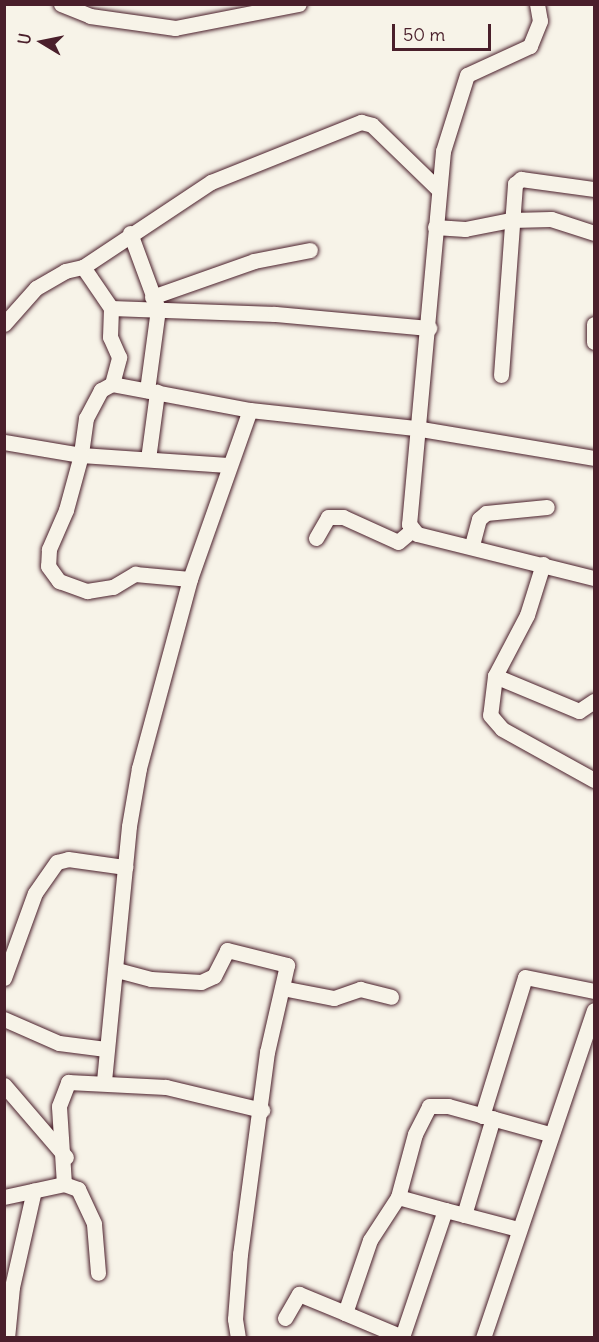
<!DOCTYPE html>
<html>
<head>
<meta charset="utf-8">
<style>
  body { margin:0 }
  #map { position:relative; width:599px; height:1342px; overflow:hidden; background:#f7f3e8; font-family:Delius,sans-serif }
  div>[style] { position:absolute }
  .roads { filter:drop-shadow(0 0 2px #4a1f2b) drop-shadow(0 0 2px #4a1f2b) }
  .street>* { height:15px; margin:-7.5px; padding:0 7.5px; transform-origin:7.5px; border-radius:7.5px; background:#f7f3e8 }
  span { translate:-50% -50%; white-space:nowrap; text-align:center; line-height:1.15; -webkit-text-stroke:6px #f7f3e8; paint-order:stroke }
  .frame { position:absolute; inset:0; border:6px solid #4a1f2b; pointer-events:none }
  .north { position:absolute; left:12px; top:12px; width:60px; height:60px; -webkit-text-stroke:4px #f7f3e8; paint-order:stroke; rotate:280deg; font-size:16px; font-weight:700; line-height:24px; text-align:center; color:#4a1f2b }
  .north::after { content:''; display:block; margin:auto; width:21px; height:27px; background:#4a1f2b; clip-path:polygon(50% 0,100% 100%,50% 72%,0 100%) }
  .scale { position:absolute; left:392px; top:24px; width:99px; height:27px; box-sizing:border-box; border:3px solid #4a1f2b; border-top:0; padding-left:8px; font-size:18px; line-height:21px; white-space:nowrap; color:#4a1f2b; -webkit-text-stroke:4px #f7f3e8; paint-order:stroke }
</style>
</head>
<body>
<div id="map">
  <div class="roads">
    <div class="street">
      <div style="left:61px;top:4px;width:31px;rotate:22deg"></div>
      <div style="left:90px;top:16px;width:86px;rotate:8deg"></div>
      <div style="left:175px;top:28px;width:126px;rotate:-11deg"></div>
      <div style="left:537px;top:4px;width:17px;rotate:80deg"></div>
      <div style="left:540px;top:21px;width:27px;rotate:112deg"></div>
      <div style="left:530px;top:46px;width:69px;rotate:155.3deg"></div>
      <div style="left:467px;top:75px;width:80px;rotate:107.5deg"></div>
      <div style="left:443px;top:151px;width:375px;rotate:95.2deg"></div>
      <div style="left:409px;top:524px;width:13px;rotate:51deg"></div>
      <div style="left:417px;top:534px;width:182px;rotate:14deg"></div>
      <div style="left:435px;top:227px;width:30px;rotate:4deg"></div>
      <div style="left:465px;top:229px;width:47px;rotate:-11.1deg"></div>
      <div style="left:511px;top:220px;width:40px;rotate:-1.4deg"></div>
      <div style="left:551px;top:219px;width:45px;rotate:18deg"></div>
      <div style="left:130px;top:233px;width:81px;rotate:69.8deg"></div>
      <div style="left:158px;top:309px;width:82px;rotate:97.7deg"></div>
      <div style="left:83px;top:267px;width:154px;rotate:-33.6deg"></div>
      <div style="left:211px;top:182px;width:162px;rotate:-21.8deg"></div>
      <div style="left:361px;top:122px;width:11px;rotate:15deg"></div>
      <div style="left:372px;top:125px;width:92px;rotate:44.1deg"></div>
      <div style="left:152px;top:297px;width:108px;rotate:-19.4deg"></div>
      <div style="left:254px;top:261px;width:57px;rotate:-11.1deg"></div>
      <div style="left:4px;top:324px;width:48px;rotate:-48.4deg"></div>
      <div style="left:36px;top:288px;width:34px;rotate:-30deg"></div>
      <div style="left:65px;top:271px;width:18px;rotate:-13deg"></div>
      <div style="left:83px;top:267px;width:50px;rotate:55.7deg"></div>
      <div style="left:594px;top:324px;width:18px;rotate:90deg"></div>
      <div style="left:501px;top:375px;width:192px;rotate:-85.8deg"></div>
      <div style="left:515px;top:184px;width:8px;rotate:-40deg"></div>
      <div style="left:521px;top:179px;width:74px;rotate:7.8deg"></div>
      <div style="left:112px;top:384px;width:13px;rotate:151deg"></div>
      <div style="left:101px;top:390px;width:32px;rotate:118deg"></div>
      <div style="left:86px;top:418px;width:37px;rotate:98deg"></div>
      <div style="left:81px;top:455px;width:147px;rotate:3.9deg"></div>
      <div style="left:250px;top:410px;width:140px;rotate:-169.3deg"></div>
      <div style="left:112px;top:384px;width:28px;rotate:-75deg"></div>
      <div style="left:119px;top:357px;width:22px;rotate:-114deg"></div>
      <div style="left:110px;top:337px;width:29px;rotate:-88deg"></div>
      <div style="left:111px;top:308px;width:164px;rotate:2.1deg"></div>
      <div style="left:275px;top:314px;width:155px;rotate:5.2deg"></div>
      <div style="left:4px;top:442px;width:78px;rotate:9.6deg"></div>
      <div style="left:81px;top:455px;width:57px;rotate:105.3deg"></div>
      <div style="left:66px;top:510px;width:43px;rotate:113.6deg"></div>
      <div style="left:49px;top:549px;width:17px;rotate:93deg"></div>
      <div style="left:48px;top:566px;width:19px;rotate:54deg"></div>
      <div style="left:59px;top:581px;width:30px;rotate:20deg"></div>
      <div style="left:87px;top:591px;width:26px;rotate:-9deg"></div>
      <div style="left:113px;top:587px;width:26px;rotate:-31deg"></div>
      <div style="left:135px;top:574px;width:55px;rotate:5.2deg"></div>
      <div style="left:148px;top:459px;width:68px;rotate:-82.3deg"></div>
      <div style="left:316px;top:538px;width:24px;rotate:-60deg"></div>
      <div style="left:328px;top:517px;width:15px"></div>
      <div style="left:343px;top:517px;width:60px;rotate:24.4deg"></div>
      <div style="left:398px;top:542px;width:17px;rotate:-40deg"></div>
      <div style="left:472px;top:545px;width:27px;rotate:-75deg"></div>
      <div style="left:479px;top:519px;width:9px;rotate:-41deg"></div>
      <div style="left:486px;top:513px;width:61px;rotate:-5.6deg"></div>
      <div style="left:543px;top:564px;width:53px;rotate:107.4deg"></div>
      <div style="left:527px;top:615px;width:69px;rotate:117.7deg"></div>
      <div style="left:495px;top:676px;width:39px;rotate:97deg"></div>
      <div style="left:490px;top:715px;width:18px;rotate:49deg"></div>
      <div style="left:502px;top:729px;width:105px;rotate:29deg"></div>
      <div style="left:495px;top:676px;width:91px;rotate:22.6deg"></div>
      <div style="left:579px;top:711px;width:18px;rotate:-34deg"></div>
      <div style="left:117px;top:970px;width:35px;rotate:15deg"></div>
      <div style="left:151px;top:979px;width:50px;rotate:3.4deg"></div>
      <div style="left:201px;top:982px;width:14px;rotate:-25deg"></div>
      <div style="left:214px;top:976px;width:29px;rotate:-63deg"></div>
      <div style="left:227px;top:950px;width:62px;rotate:14deg"></div>
      <div style="left:287px;top:965px;width:89px;rotate:102.9deg"></div>
      <div style="left:267px;top:1052px;width:204px;rotate:97.6deg"></div>
      <div style="left:240px;top:1254px;width:65px;rotate:94.4deg"></div>
      <div style="left:235px;top:1319px;width:19px;rotate:81deg"></div>
      <div style="left:4px;top:978px;width:90px;rotate:-70deg"></div>
      <div style="left:35px;top:893px;width:38px;rotate:-55deg"></div>
      <div style="left:57px;top:862px;width:11px;rotate:-15deg"></div>
      <div style="left:68px;top:859px;width:58px;rotate:8deg"></div>
      <div style="left:282px;top:988px;width:53px;rotate:10.9deg"></div>
      <div style="left:334px;top:998px;width:28px;rotate:-19deg"></div>
      <div style="left:360px;top:989px;width:32px;rotate:14deg"></div>
      <div style="left:4px;top:1019px;width:60px;rotate:23.6deg"></div>
      <div style="left:59px;top:1043px;width:47px;rotate:7.3deg"></div>
      <div style="left:104px;top:1081px;width:256px;rotate:-84.4deg"></div>
      <div style="left:129px;top:826px;width:59px;rotate:-80.2deg"></div>
      <div style="left:139px;top:768px;width:196px;rotate:-74.9deg"></div>
      <div style="left:190px;top:579px;width:179px;rotate:-70.5deg"></div>
      <div style="left:250px;top:410px;width:166px;rotate:6.2deg"></div>
      <div style="left:415px;top:428px;width:181px;rotate:9.5deg"></div>
      <div style="left:4px;top:1085px;width:95px;rotate:49.3deg"></div>
      <div style="left:482px;top:1116px;width:145px;rotate:-72.8deg"></div>
      <div style="left:525px;top:977px;width:70px;rotate:11.5deg"></div>
      <div style="left:64px;top:1184px;width:78px;rotate:-93.7deg"></div>
      <div style="left:59px;top:1106px;width:26px;rotate:-69deg"></div>
      <div style="left:68px;top:1082px;width:98px;rotate:2.9deg"></div>
      <div style="left:166px;top:1087px;width:99px;rotate:13.5deg"></div>
      <div style="left:4px;top:1197px;width:61px;rotate:-12.2deg"></div>
      <div style="left:64px;top:1184px;width:15px;rotate:20deg"></div>
      <div style="left:78px;top:1189px;width:38px;rotate:65deg"></div>
      <div style="left:94px;top:1224px;width:49px;rotate:85.3deg"></div>
      <div style="left:398px;top:1197px;width:49px;rotate:15.5deg"></div>
      <div style="left:464px;top:1215px;width:101px;rotate:-73.4deg"></div>
      <div style="left:518px;top:1229px;width:75px;rotate:-165.4deg"></div>
      <div style="left:445px;top:1210px;width:134px;rotate:108.7deg"></div>
      <div style="left:402px;top:1337px;width:62px;rotate:-157.2deg"></div>
      <div style="left:345px;top:1313px;width:77px;rotate:-71.1deg"></div>
      <div style="left:370px;top:1240px;width:51px;rotate:-56.9deg"></div>
      <div style="left:398px;top:1197px;width:65px;rotate:-74.9deg"></div>
      <div style="left:415px;top:1134px;width:31px;rotate:-63deg"></div>
      <div style="left:429px;top:1106px;width:19px"></div>
      <div style="left:448px;top:1106px;width:106px;rotate:15.4deg"></div>
      <div style="left:285px;top:1318px;width:28px;rotate:-60deg"></div>
      <div style="left:299px;top:1294px;width:50px;rotate:22.4deg"></div>
      <div style="left:7px;top:1338px;width:51px;rotate:-84.4deg"></div>
      <div style="left:12px;top:1287px;width:99px;rotate:-77.2deg"></div>
      <div style="left:483px;top:1338px;width:346px;rotate:-71.3deg"></div>
    </div>
  </div>
  <div class="frame"></div>
  <div class="north">U</div>
  <div class="scale">50 m</div>
</div>
</body>
</html>
